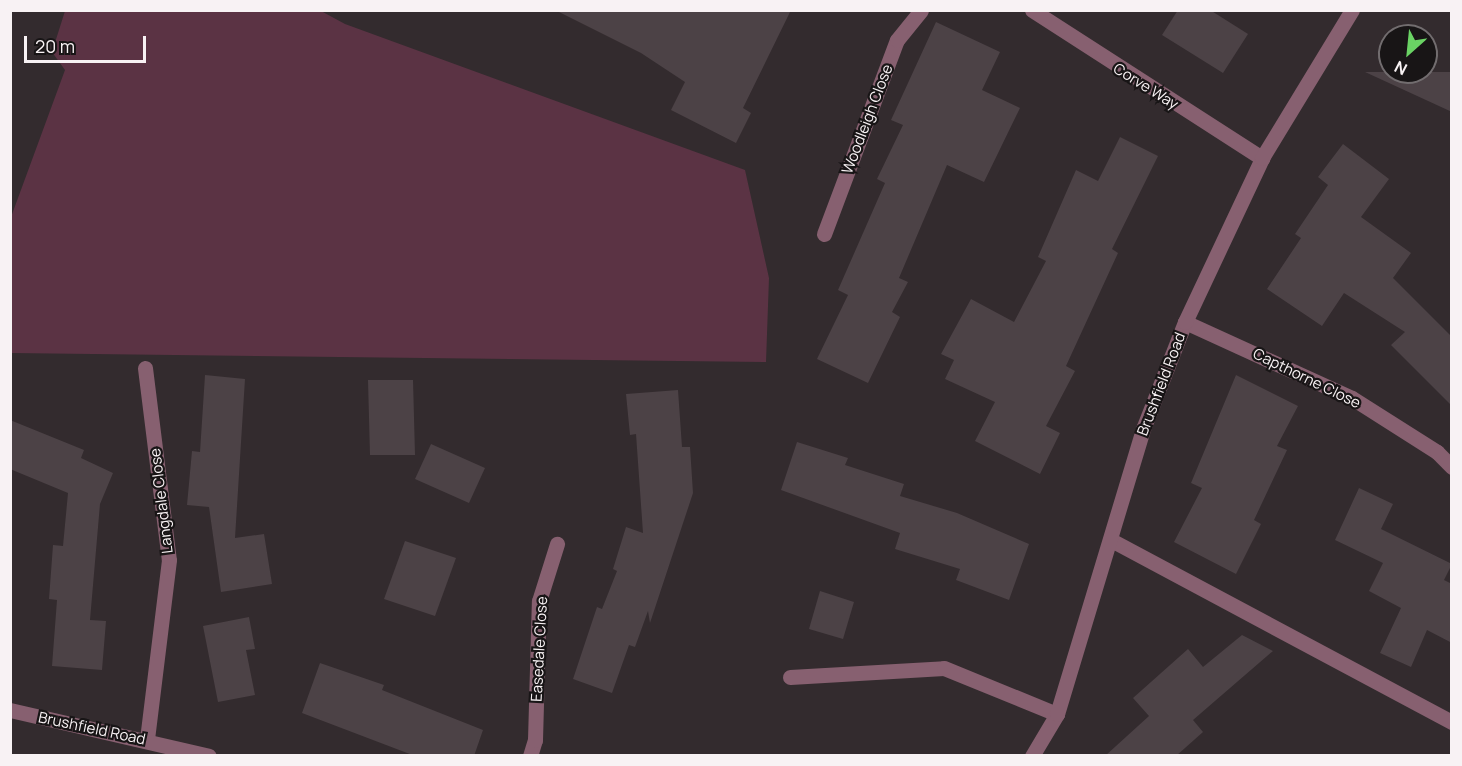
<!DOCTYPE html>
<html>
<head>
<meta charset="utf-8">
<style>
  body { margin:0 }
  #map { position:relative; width:1462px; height:766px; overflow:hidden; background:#332b2e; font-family:Manrope,sans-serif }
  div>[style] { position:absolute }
  .green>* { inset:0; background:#5b3344 }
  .building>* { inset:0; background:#4c4246 }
  .service>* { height:15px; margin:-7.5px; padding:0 7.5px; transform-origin:7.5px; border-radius:7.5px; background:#876070 }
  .minor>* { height:15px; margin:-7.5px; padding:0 7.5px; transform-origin:7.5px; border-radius:7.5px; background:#876070 }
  span { translate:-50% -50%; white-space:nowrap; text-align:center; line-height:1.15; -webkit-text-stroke:4.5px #181516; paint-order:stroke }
  .street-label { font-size:15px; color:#f8f2f4 }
  .frame { position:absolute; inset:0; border:12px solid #f8f2f4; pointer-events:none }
  .north { position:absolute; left:1378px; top:24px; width:60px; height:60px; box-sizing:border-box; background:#181516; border:2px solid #726d6f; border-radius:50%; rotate:207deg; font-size:16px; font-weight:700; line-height:24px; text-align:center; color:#f8f2f4 }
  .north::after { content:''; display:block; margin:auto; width:21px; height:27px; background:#6ad364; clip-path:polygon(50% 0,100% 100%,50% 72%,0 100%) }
  .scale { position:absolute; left:24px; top:36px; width:122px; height:27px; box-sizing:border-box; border:3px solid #f8f2f4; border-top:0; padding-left:8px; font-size:18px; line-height:21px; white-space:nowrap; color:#f8f2f4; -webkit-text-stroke:4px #181516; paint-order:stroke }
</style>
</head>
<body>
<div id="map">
  <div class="green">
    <div style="clip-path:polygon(65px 11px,321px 11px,345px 24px,745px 170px,769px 278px,766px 362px,11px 353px,11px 217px,65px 70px,52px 52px)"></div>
  </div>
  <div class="building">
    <div style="clip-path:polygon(555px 10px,791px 10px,743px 108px,751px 113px,736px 143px,671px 110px,685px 82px,641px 53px)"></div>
    <div style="clip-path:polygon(1178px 10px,1210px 10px,1248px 34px,1223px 73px,1162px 35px)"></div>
    <div style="clip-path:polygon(936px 22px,1000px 52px,982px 90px,1020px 108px,984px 182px,947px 165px,899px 278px,908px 282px,892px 312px,900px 317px,868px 383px,817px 359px,848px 295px,838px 290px,885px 183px,877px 179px,903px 125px,891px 120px)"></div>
    <div style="clip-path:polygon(1365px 72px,1452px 72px,1452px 112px)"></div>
    <div style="clip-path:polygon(1120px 137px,1158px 156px,1112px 249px,1118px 253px,1066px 366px,1075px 371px,1046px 426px,1060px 433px,1040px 474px,975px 441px,995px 402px,945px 379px,954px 360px,941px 354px,971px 299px,1014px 322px,1046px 261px,1038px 257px,1076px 170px,1098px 181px)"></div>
    <div style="clip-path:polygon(1343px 144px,1389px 179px,1361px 217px,1411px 253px,1393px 278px,1452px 337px,1452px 406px,1391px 345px,1405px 332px,1344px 293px,1322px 326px,1267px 289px,1301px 238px,1295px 234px,1328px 185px,1318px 177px)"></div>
    <div style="clip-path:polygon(205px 375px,245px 379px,235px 538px,264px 534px,272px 584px,221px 592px,209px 507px,187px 505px,192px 451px,200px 452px)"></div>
    <div style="clip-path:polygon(1236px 375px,1298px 406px,1277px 446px,1287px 450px,1254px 520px,1261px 524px,1236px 574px,1174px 542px,1202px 488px,1191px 483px)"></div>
    <div style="clip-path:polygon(368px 380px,413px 380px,415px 455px,370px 455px)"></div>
    <div style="clip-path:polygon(678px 390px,682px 447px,690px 447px,693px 493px,650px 623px,648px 611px,635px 647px,629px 645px,612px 693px,573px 679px,597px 607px,602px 609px,617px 571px,613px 569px,626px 527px,643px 533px,636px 434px,630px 435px,626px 394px)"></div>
    <div style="clip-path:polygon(10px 420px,84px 450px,81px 458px,113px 473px,100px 504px,90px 620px,106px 621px,102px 670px,52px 666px,57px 600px,49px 599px,53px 545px,63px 546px,68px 493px,10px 469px)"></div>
    <div style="clip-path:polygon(797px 442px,848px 458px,845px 465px,904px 484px,900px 496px,957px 513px,1029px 544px,1009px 600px,956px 580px,960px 569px,895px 549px,900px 533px,781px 490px)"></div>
    <div style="clip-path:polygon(431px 444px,485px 468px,469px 503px,415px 479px)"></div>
    <div style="clip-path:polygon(1359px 488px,1393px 504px,1381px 529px,1452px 564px,1444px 580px,1452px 584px,1452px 643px,1427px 630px,1411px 667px,1380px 653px,1401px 608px,1369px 591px,1383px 563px,1335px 540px)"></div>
    <div style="clip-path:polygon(405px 541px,456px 558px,435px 616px,384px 599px)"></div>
    <div style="clip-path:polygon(820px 591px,854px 602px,843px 639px,809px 629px)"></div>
    <div style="clip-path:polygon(249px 617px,255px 649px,246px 650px,255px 695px,218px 702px,203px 626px)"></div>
    <div style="clip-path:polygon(1242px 635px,1273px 651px,1193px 720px,1203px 732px,1176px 756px,1105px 756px,1149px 716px,1133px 698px,1188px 649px,1203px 667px)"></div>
    <div style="clip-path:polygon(320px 663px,384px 685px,382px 690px,483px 730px,474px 756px,415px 756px,302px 713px)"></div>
  </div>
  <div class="service">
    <div style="left:1111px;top:540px;width:387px;rotate:28.1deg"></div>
    <div style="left:790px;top:677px;width:154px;rotate:-3.3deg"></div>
    <div style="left:944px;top:668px;width:122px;rotate:22.2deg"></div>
  </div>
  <div class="minor">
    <div style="left:1032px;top:10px;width:274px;rotate:32.8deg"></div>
    <div style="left:824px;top:234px;width:207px;rotate:-69.4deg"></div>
    <div style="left:897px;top:40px;width:38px;rotate:-51deg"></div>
    <div style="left:1185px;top:322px;width:183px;rotate:24.5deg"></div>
    <div style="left:1352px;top:398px;width:101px;rotate:32.4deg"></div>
    <div style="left:1437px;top:452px;width:21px;rotate:45deg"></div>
    <div style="left:145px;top:368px;width:193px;rotate:82.9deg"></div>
    <div style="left:169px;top:560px;width:181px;rotate:97deg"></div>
    <div style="left:10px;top:710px;width:204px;rotate:13deg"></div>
    <div style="left:530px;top:756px;width:17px;rotate:-73deg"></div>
    <div style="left:535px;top:740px;width:139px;rotate:-88.4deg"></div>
    <div style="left:539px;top:601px;width:60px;rotate:-72.5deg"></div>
    <div style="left:1032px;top:756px;width:49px;rotate:-59.2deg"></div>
    <div style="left:1057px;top:714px;width:298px;rotate:-73.2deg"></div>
    <div style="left:1143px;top:429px;width:115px;rotate:-68.6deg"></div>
    <div style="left:1185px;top:322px;width:181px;rotate:-64.8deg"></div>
    <div style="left:1262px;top:158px;width:173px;rotate:-58.7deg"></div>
  </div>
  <div class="street-label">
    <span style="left:1146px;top:86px;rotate:32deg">Corve Way</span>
    <span style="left:867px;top:119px;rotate:-69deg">Woodleigh Close</span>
    <span style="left:1307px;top:378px;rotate:26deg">Capthorne Close</span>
    <span style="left:1161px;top:384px;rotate:-69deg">Brushfield Road</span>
    <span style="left:161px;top:501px;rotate:-97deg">Langdale Close</span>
    <span style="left:539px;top:649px;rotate:-87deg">Easedale Close</span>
    <span style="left:92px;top:728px;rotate:12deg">Brushfield Road</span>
  </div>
  <div class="frame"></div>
  <div class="north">N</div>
  <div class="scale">20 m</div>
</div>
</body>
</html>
